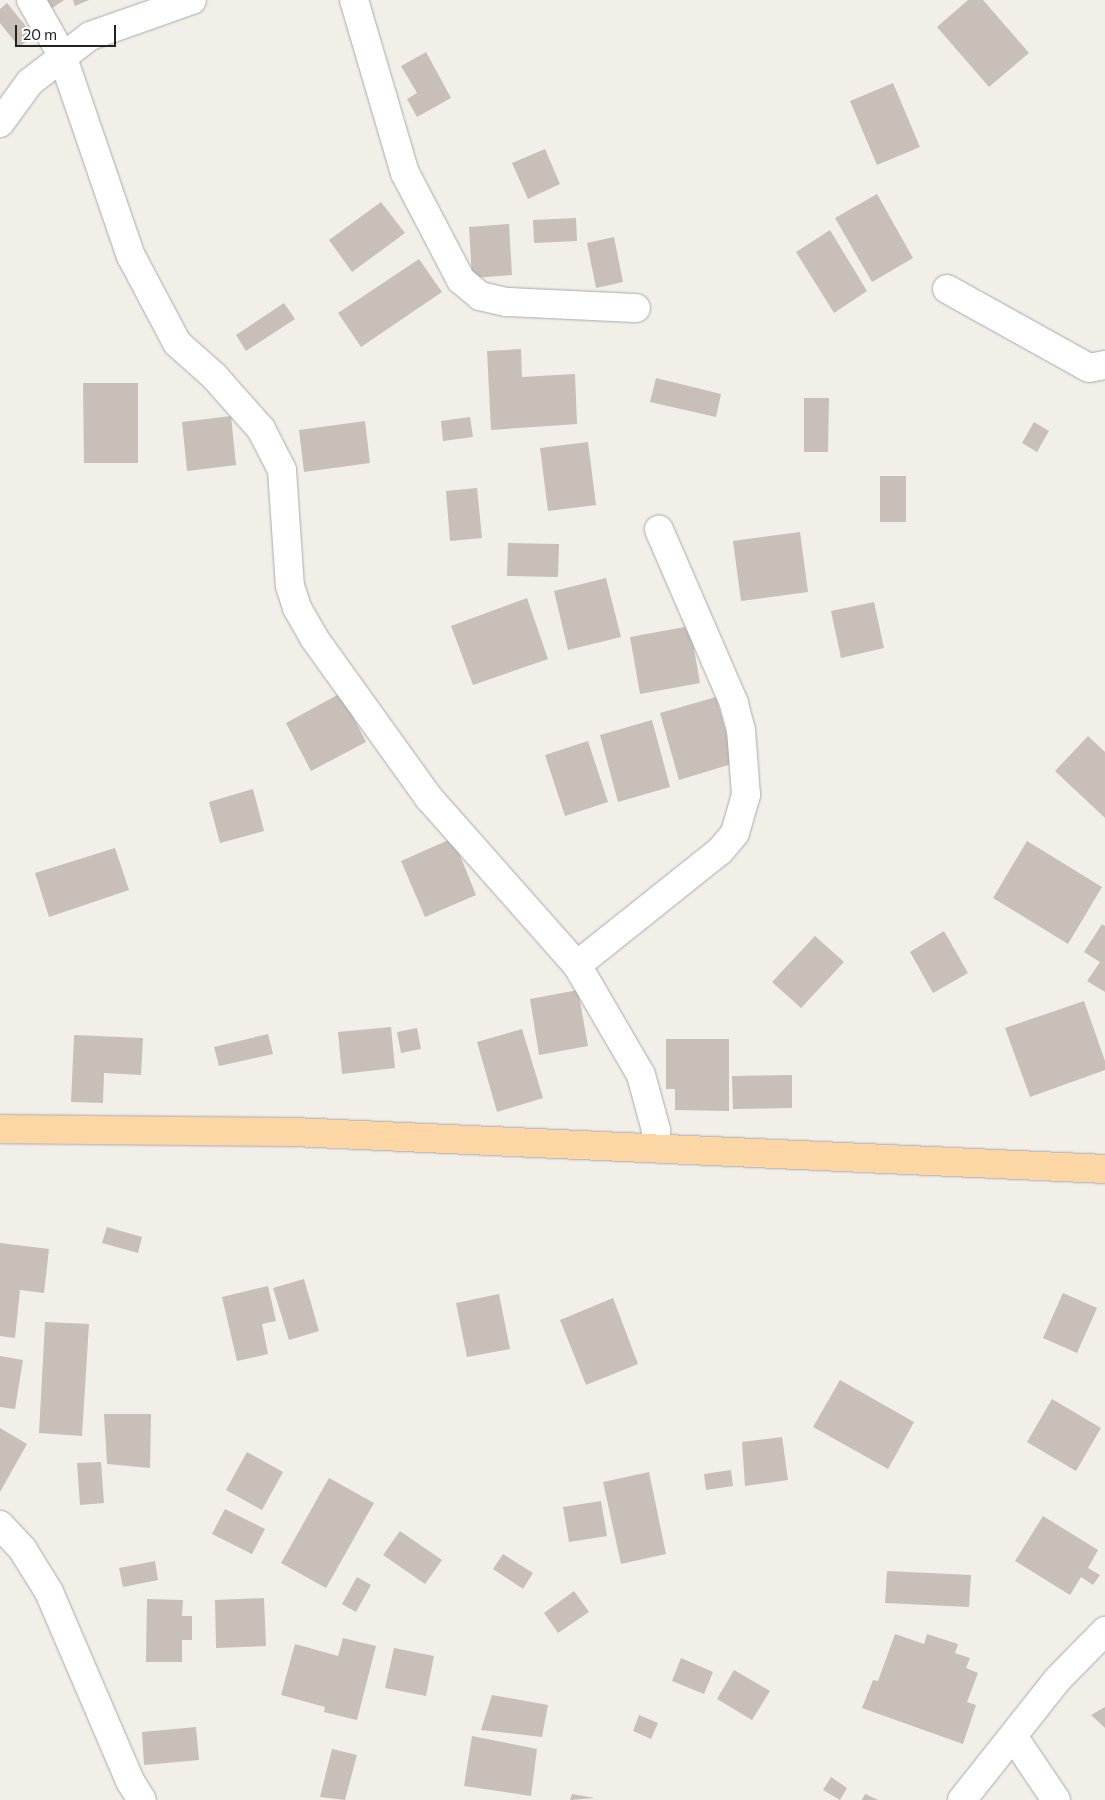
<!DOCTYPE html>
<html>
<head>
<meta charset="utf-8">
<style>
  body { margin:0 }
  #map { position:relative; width:1105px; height:1800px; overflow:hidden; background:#f2efe9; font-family:Commissioner,sans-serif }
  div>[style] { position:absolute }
  .building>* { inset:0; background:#c7bfb8 }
  .roads { filter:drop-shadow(0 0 1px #a9a9a9) drop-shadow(0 0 1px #a9a9a9) }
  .minor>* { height:28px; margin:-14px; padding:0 14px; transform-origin:14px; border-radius:14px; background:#fff }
  .major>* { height:28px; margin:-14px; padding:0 14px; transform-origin:14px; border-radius:14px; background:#fcd6a4 }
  span { translate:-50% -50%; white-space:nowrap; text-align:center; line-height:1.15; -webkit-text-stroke:4px #fff; paint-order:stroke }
  .scale { position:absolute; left:15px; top:25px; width:101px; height:22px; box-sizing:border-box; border:2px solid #222; border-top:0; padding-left:6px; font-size:15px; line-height:18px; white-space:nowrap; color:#222; -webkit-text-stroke:4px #fff; paint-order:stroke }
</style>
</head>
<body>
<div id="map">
  <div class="building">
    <div style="clip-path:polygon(41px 0,64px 0,48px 11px)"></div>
    <div style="clip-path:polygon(73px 0,89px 0,75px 6px)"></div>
    <div style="clip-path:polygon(968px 0,983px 0,1029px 53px,989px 87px,937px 27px)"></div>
    <div style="clip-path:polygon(7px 3px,34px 36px,19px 47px,0 23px,0 9px)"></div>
    <div style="clip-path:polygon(426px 52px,451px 98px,417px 117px,407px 99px,417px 93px,401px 66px)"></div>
    <div style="clip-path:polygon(893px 83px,920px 147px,877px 165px,850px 101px)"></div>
    <div style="clip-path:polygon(545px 149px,560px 184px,528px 199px,512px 163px)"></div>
    <div style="clip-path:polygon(877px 194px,913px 258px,872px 282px,835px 218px)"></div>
    <div style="clip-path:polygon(381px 202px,405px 233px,352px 272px,329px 240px)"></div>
    <div style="clip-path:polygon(576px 218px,577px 241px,534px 243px,533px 220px)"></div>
    <div style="clip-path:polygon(509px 224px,512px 275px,472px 278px,469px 227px)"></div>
    <div style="clip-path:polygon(830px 230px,867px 291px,834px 313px,796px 252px)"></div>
    <div style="clip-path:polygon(614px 237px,623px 282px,596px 288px,587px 243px)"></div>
    <div style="clip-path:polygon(419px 259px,442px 292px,361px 347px,338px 313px)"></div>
    <div style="clip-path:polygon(284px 303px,295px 319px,246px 351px,236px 335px)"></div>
    <div style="clip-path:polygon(521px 349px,522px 377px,575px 374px,577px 424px,491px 430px,487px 351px)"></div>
    <div style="clip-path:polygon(656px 378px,721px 394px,716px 417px,650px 402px)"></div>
    <div style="clip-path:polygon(83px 383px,138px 383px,138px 463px,84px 463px)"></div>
    <div style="clip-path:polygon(804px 398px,829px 398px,828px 452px,804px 452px)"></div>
    <div style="clip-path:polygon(231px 416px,236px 465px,187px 471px,182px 422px)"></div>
    <div style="clip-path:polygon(470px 417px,473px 437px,443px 441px,441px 421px)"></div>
    <div style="clip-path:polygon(365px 421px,370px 463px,304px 472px,299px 430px)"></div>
    <div style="clip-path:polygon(1034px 422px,1049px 431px,1037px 452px,1022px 443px)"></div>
    <div style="clip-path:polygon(588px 442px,596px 505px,548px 511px,540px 448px)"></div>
    <div style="clip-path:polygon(880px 476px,906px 476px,906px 522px,880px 522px)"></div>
    <div style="clip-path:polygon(477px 488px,482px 538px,450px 541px,446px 491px)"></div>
    <div style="clip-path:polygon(800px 532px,808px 592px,741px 601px,733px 541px)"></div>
    <div style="clip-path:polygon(508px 543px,559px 544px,558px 577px,507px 576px)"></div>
    <div style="clip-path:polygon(606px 578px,621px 637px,568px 650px,554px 591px)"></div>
    <div style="clip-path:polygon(527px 598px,548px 659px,473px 685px,451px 626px)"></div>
    <div style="clip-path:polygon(874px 602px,884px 648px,841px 658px,831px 611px)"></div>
    <div style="clip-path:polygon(690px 626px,700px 683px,640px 694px,630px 637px)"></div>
    <div style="clip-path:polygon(341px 693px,366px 742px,311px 771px,286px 723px)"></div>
    <div style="clip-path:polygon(716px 697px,735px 763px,679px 780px,660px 713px)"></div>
    <div style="clip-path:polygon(652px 720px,670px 787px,618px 802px,600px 735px)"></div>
    <div style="clip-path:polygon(1088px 736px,1105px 752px,1105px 818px,1055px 771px)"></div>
    <div style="clip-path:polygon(588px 741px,608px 802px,565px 816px,545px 755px)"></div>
    <div style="clip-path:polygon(253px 789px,264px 831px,220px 843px,209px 802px)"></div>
    <div style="clip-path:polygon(453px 838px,476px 895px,425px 917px,401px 861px)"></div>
    <div style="clip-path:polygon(1027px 841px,1102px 887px,1068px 944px,993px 898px)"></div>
    <div style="clip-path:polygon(115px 848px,129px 890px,49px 917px,35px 873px)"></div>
    <div style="clip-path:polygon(1102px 924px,1105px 926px,1105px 992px,1087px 981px,1100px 962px,1084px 952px)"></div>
    <div style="clip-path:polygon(944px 931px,968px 973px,933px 993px,910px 952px)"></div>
    <div style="clip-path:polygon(815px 936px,844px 962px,801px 1008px,772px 982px)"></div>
    <div style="clip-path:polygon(578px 990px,588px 1046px,539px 1055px,530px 999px)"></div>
    <div style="clip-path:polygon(1084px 1001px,1105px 1061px,1105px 1070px,1030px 1097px,1005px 1028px)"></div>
    <div style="clip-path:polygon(391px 1027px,395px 1068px,342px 1074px,338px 1032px)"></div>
    <div style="clip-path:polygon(417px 1028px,421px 1049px,401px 1053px,397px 1032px)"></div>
    <div style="clip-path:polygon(522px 1029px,543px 1098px,497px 1112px,477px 1042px)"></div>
    <div style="clip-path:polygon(268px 1034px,273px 1054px,219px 1066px,214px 1047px)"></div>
    <div style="clip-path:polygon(74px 1035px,143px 1038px,141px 1075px,104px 1073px,103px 1103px,71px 1102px)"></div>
    <div style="clip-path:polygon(666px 1039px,729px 1039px,729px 1111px,675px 1110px,675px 1089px,666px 1089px)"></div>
    <div style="clip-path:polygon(792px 1075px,792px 1108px,733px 1109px,732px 1076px)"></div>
    <div style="clip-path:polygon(107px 1227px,142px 1237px,138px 1253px,102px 1243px)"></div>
    <div style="clip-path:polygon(0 1243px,49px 1249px,44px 1293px,20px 1290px,15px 1338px,0 1336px)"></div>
    <div style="clip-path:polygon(304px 1279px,319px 1331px,289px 1340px,273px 1288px)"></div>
    <div style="clip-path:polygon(268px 1286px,276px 1321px,262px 1324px,268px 1354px,237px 1361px,222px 1297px)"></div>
    <div style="clip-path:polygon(1063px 1293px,1097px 1308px,1077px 1353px,1043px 1338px)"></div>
    <div style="clip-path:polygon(499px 1294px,510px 1349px,467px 1357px,456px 1303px)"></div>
    <div style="clip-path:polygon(613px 1298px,638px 1364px,586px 1385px,560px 1320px)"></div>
    <div style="clip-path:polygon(45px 1322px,89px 1324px,82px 1436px,39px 1433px)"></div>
    <div style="clip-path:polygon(0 1356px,23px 1360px,15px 1409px,0 1407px)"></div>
    <div style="clip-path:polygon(840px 1380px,914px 1422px,888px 1469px,813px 1427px)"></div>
    <div style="clip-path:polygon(1052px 1399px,1101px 1428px,1076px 1471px,1027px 1442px)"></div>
    <div style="clip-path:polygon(104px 1414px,151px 1414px,150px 1468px,107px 1464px)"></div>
    <div style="clip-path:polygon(0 1428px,27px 1444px,0 1492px)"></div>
    <div style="clip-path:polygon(782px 1437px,788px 1480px,745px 1486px,742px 1442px)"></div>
    <div style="clip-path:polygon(247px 1452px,283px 1472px,262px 1510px,226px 1490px)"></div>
    <div style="clip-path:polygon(101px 1462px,104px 1503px,80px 1505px,77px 1463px)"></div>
    <div style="clip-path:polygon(731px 1470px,733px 1486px,706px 1490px,704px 1474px)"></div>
    <div style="clip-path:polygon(649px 1472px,666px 1554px,621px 1564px,603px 1482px)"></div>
    <div style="clip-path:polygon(329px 1478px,374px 1503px,326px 1588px,281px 1563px)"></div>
    <div style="clip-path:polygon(601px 1501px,607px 1536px,569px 1542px,563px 1507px)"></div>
    <div style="clip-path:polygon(225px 1509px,265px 1529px,252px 1554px,212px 1534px)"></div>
    <div style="clip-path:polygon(1043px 1516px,1098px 1550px,1088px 1568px,1100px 1575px,1093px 1585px,1081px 1577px,1070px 1595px,1015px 1561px)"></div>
    <div style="clip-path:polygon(400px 1531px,442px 1560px,425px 1584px,383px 1555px)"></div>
    <div style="clip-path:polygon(503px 1554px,533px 1573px,523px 1589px,493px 1569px)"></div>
    <div style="clip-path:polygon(155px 1561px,158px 1580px,123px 1587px,119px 1568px)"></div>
    <div style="clip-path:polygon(887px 1571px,971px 1575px,969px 1607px,885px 1603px)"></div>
    <div style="clip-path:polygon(357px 1577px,371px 1585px,356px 1612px,342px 1604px)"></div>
    <div style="clip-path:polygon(574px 1591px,589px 1612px,558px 1633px,544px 1613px)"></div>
    <div style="clip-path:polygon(264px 1598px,266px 1646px,216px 1648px,215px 1600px)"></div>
    <div style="clip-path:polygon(147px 1599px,183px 1600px,182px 1616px,192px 1616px,192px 1640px,182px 1640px,182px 1662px,146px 1662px)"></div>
    <div style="clip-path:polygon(895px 1634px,924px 1644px,927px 1634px,958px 1644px,955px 1653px,970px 1658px,966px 1668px,978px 1673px,967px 1702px,976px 1705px,963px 1744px,862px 1708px,873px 1680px,878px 1681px)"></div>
    <div style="clip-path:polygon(343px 1638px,376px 1646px,357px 1720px,324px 1712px,325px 1707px,281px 1695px,295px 1644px,338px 1656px)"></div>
    <div style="clip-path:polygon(394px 1648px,434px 1656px,426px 1696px,385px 1688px)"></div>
    <div style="clip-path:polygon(681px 1658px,713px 1672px,704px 1694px,672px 1681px)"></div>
    <div style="clip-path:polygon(734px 1670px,770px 1691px,752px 1720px,717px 1699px)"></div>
    <div style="clip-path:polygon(492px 1695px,548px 1705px,542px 1737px,481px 1730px)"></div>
    <div style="clip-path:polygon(1105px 1707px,1105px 1728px,1091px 1715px)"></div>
    <div style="clip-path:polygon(639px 1715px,658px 1723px,651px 1739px,633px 1731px)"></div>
    <div style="clip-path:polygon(196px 1727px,199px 1760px,144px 1765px,142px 1732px)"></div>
    <div style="clip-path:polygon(472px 1736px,537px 1749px,531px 1796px,464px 1786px)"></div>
    <div style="clip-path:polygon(332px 1749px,357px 1755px,345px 1800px,320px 1797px)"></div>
    <div style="clip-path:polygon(831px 1777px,847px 1788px,840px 1800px,823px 1790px)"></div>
    <div style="clip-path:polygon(572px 1794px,595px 1798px,570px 1800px)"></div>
    <div style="clip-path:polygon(865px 1794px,878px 1800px,862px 1800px)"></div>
  </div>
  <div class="roads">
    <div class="minor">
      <div style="left:31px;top:0;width:63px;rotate:60.6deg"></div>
      <div style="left:62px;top:55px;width:213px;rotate:71.1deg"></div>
      <div style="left:131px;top:256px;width:98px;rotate:62.1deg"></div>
      <div style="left:177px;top:343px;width:50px;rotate:41.7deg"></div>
      <div style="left:214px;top:376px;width:71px;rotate:48.4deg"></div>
      <div style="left:261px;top:429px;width:46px;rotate:62.9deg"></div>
      <div style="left:282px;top:470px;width:116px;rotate:86.1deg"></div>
      <div style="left:290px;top:586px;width:23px;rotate:72deg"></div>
      <div style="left:297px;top:608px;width:34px;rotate:60deg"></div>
      <div style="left:314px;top:638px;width:197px;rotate:54.3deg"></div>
      <div style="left:429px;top:798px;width:223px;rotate:48.5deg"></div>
      <div style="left:577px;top:965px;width:127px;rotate:59.8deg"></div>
      <div style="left:641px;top:1075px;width:57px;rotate:74.7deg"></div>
      <div style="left:656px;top:1130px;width:17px;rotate:93deg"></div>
      <div style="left:354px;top:0;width:180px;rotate:73.6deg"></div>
      <div style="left:405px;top:173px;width:121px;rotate:62.4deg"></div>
      <div style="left:461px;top:280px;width:25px;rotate:40deg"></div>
      <div style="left:480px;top:296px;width:28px;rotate:13deg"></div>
      <div style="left:507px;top:302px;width:129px;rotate:2.7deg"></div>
      <div style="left:0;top:123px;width:51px;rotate:-53.8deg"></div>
      <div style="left:30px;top:82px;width:76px;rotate:-37.5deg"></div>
      <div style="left:90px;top:36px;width:108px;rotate:-19.4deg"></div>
      <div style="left:947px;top:289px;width:162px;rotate:29.1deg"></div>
      <div style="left:1089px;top:368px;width:16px;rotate:-11deg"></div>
      <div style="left:577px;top:965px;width:183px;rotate:-38.6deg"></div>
      <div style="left:720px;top:851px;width:23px;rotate:-50deg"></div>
      <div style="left:735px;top:833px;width:40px;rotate:-74deg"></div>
      <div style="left:746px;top:795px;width:65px;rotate:-94.4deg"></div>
      <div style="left:741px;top:730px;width:28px;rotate:-105deg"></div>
      <div style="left:734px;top:703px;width:189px;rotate:-113.4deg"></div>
      <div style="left:0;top:1525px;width:34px;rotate:47deg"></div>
      <div style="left:23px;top:1550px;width:49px;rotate:58.2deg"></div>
      <div style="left:49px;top:1592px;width:206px;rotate:66.8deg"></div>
      <div style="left:130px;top:1781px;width:22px;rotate:58deg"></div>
      <div style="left:1013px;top:1736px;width:77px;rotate:56.1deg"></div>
      <div style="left:962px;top:1800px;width:153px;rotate:-51.6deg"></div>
      <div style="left:1057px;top:1680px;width:69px;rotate:-45.6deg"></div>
    </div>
    <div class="major">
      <div style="left:0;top:1129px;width:294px;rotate:0.6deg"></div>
      <div style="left:294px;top:1132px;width:812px;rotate:2.61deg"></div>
    </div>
  </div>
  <div class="scale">20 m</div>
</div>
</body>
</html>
